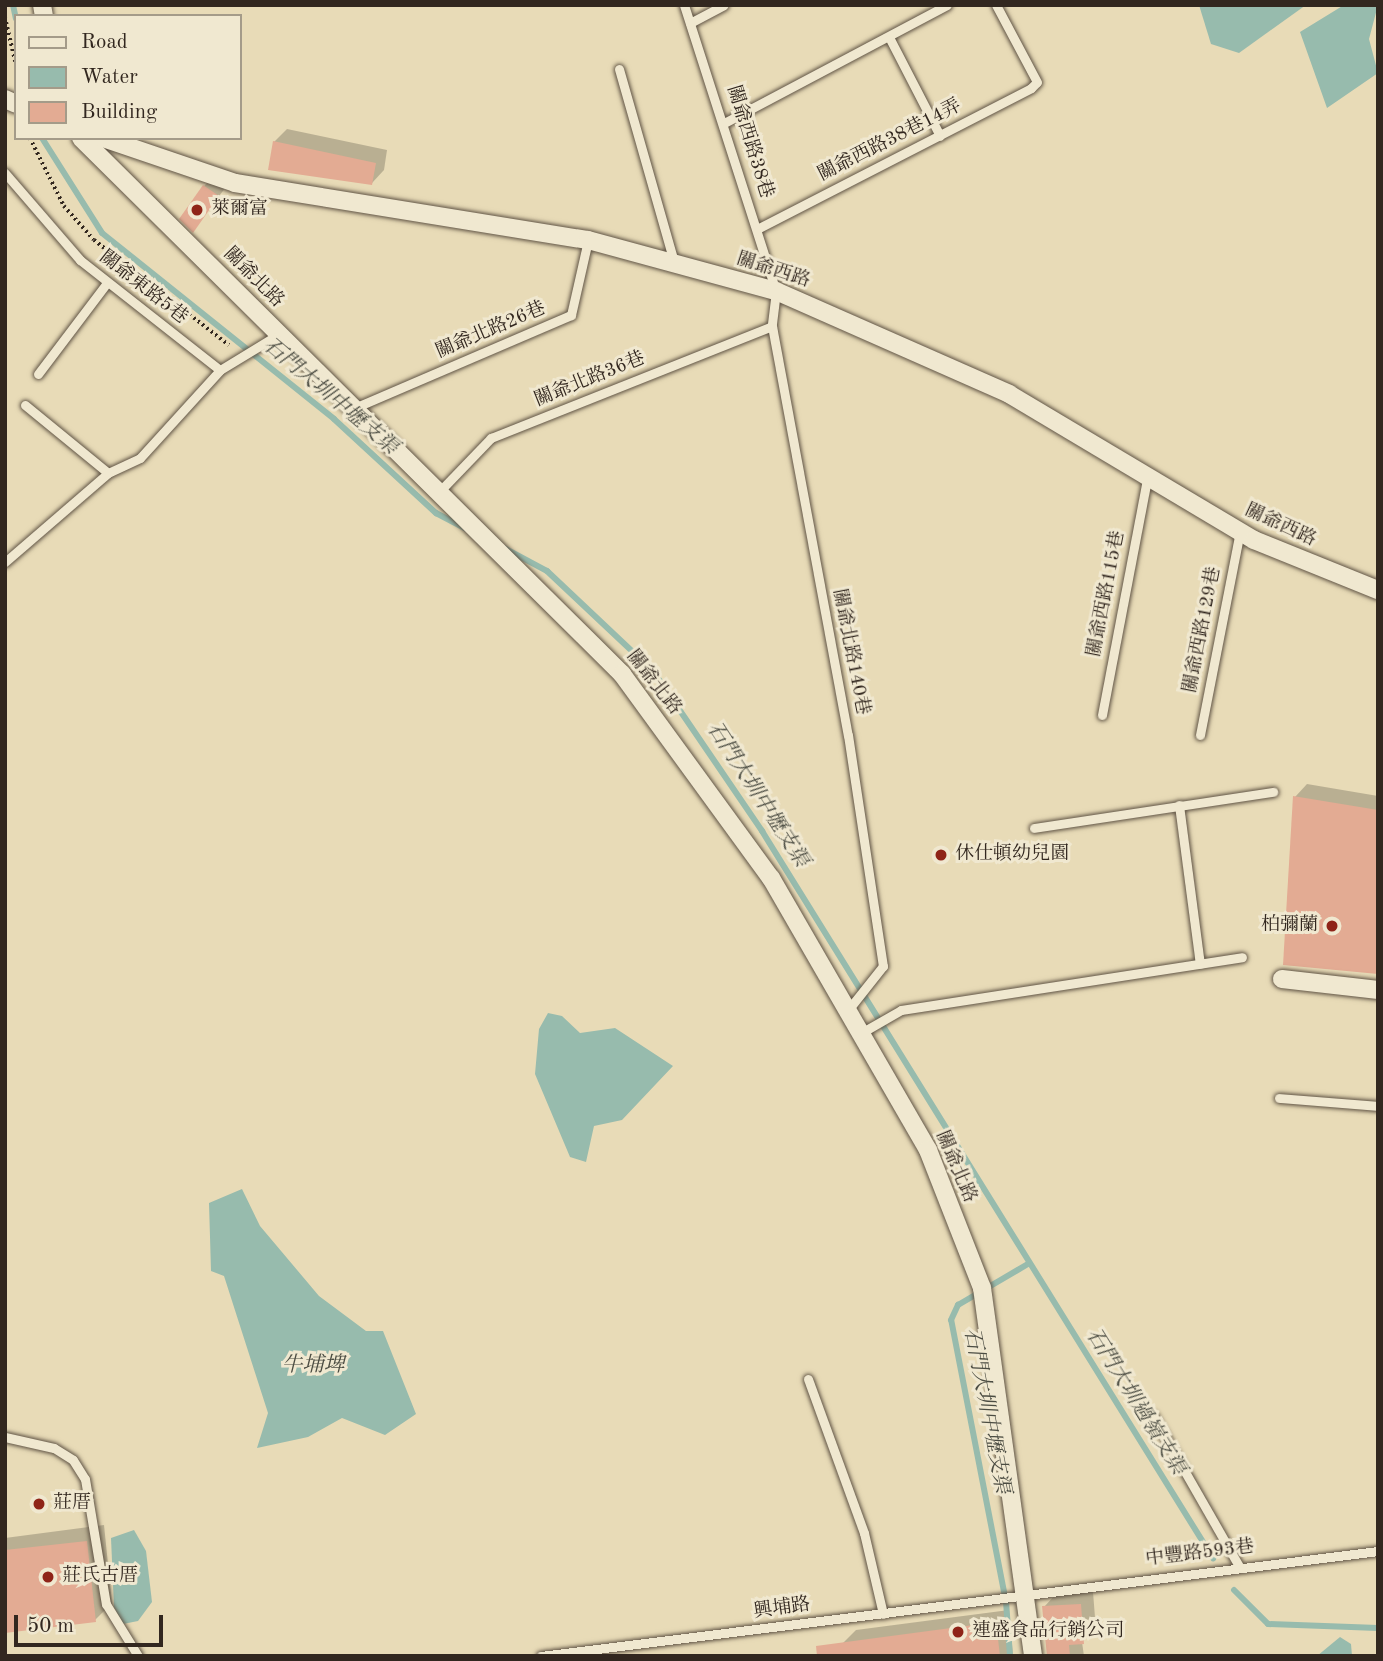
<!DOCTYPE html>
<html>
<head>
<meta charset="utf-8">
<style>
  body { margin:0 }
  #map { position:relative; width:1383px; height:1661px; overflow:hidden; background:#e8dbb7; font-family:"Old Standard TT","Noto Serif TC",serif }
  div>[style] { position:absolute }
  .water>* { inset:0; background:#97bbad }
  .shadow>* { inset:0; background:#0003 }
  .stream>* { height:6px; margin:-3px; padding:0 3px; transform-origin:3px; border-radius:3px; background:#97bbad }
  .building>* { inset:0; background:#e3ab93 }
  .path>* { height:3.5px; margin-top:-1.75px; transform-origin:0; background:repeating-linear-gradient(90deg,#32271f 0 2px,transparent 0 5.5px) }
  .roads { filter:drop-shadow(0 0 2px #605445) drop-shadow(0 0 2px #605445) }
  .lane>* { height:9px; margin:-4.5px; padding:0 4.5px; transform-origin:4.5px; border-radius:4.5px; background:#f0e8d0 }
  .street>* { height:18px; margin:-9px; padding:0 9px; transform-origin:9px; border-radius:9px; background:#f0e8d0 }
  .dots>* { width:19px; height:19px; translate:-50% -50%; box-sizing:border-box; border:4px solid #f0e8d0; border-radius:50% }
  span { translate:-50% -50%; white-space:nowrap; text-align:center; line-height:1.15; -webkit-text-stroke:6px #f0e8d0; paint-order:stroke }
  .street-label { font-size:19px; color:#32271f }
  .poi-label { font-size:19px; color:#32271f }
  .left { translate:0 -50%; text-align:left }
  .right { translate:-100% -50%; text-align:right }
  .water-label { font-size:21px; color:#4b4c42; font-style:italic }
  .frame { position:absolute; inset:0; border:7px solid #32271f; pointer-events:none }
  .legend { position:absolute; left:14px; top:14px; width:228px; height:126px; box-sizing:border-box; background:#f0e8d0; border:2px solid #a49b89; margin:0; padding:9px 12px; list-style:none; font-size:21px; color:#32271f }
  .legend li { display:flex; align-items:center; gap:14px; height:35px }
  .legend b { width:35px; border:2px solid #a49b89 }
  .scale { position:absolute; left:14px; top:1615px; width:149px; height:32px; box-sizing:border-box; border:4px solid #32271f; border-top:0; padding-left:9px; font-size:21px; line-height:24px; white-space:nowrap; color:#32271f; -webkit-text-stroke:5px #f0e8d0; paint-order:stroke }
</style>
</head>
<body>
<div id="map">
  <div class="water">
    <div style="clip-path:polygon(1199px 5px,1306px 5px,1239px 53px,1211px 44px)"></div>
    <div style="clip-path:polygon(1344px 5px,1378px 5px,1369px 39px,1378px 73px,1327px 108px,1300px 32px)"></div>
    <div style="clip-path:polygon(548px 1013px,562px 1016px,580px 1033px,615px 1028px,673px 1066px,622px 1120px,594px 1126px,586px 1162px,570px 1157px,535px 1074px,539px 1029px)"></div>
    <div style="clip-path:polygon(242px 1189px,260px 1226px,319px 1296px,366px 1331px,383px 1331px,416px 1414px,385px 1435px,342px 1418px,308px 1437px,257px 1448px,268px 1413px,224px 1276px,211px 1271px,209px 1203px)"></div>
    <div style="clip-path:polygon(134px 1530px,146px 1551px,152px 1602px,138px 1621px,123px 1624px,114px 1607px,111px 1538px)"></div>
    <div style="clip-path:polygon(1340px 1637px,1351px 1644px,1352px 1656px,1317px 1656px)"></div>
  </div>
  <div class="shadow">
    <div style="clip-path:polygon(287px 129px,387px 150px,384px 170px,372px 183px,274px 142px)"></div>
    <div style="clip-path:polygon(212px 178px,226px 187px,193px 230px,204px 186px)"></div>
    <div style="clip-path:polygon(1307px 784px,1378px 796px,1378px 972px,1295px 797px)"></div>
    <div style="clip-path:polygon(104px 1525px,112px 1603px,95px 1620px,5px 1631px,5px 1538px)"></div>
    <div style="clip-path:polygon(1093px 1592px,1096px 1630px,1082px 1642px,1084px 1656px,1049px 1656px,1044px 1607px,1056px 1594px)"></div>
    <div style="clip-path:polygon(1009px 1610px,1013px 1656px,845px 1656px,843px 1643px,856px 1630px)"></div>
  </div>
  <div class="stream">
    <div style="left:13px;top:5px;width:14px;rotate:78deg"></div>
    <div style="left:42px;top:138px;width:112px;rotate:57.7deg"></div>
    <div style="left:102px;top:233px;width:297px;rotate:38.7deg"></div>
    <div style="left:334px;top:419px;width:139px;rotate:42.7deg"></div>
    <div style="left:436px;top:513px;width:34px;rotate:28deg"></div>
    <div style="left:504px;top:548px;width:49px;rotate:28.1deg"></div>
    <div style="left:547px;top:571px;width:146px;rotate:43.3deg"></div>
    <div style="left:653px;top:671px;width:194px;rotate:55.7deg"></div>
    <div style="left:762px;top:831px;width:856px;rotate:58.19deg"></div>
    <div style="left:1234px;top:1590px;width:48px;rotate:45deg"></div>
    <div style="left:1268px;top:1624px;width:110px;rotate:2.1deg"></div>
    <div style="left:1010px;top:1656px;width:54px;rotate:-94.2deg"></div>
    <div style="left:1006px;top:1602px;width:287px;rotate:-101deg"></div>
    <div style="left:951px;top:1320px;width:17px;rotate:-65deg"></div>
    <div style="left:958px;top:1305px;width:81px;rotate:-30.4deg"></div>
  </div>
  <div class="building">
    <div style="clip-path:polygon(273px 141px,376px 163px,372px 185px,268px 170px)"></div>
    <div style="clip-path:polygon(203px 185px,219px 196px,193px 233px,179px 219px)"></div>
    <div style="clip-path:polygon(1293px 796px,1378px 810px,1378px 974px,1283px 965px)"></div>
    <div style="clip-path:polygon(87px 1541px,96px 1622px,5px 1633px,5px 1550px)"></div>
    <div style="clip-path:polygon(1081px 1604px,1084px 1644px,1069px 1645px,1070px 1656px,1047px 1656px,1042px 1606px)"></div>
    <div style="clip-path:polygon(996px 1622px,1000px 1656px,817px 1656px,816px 1646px)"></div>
  </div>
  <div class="path">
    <div style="left:5px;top:17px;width:48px;rotate:76.8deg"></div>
    <div style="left:30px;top:138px;width:76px;rotate:63.4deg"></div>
    <div style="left:64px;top:206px;width:45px;rotate:48.6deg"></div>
    <div style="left:94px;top:240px;width:171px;rotate:37.9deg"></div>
  </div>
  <div class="roads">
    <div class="lane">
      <div style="left:684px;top:5px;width:300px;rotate:72.2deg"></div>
      <div style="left:776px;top:291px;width:35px;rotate:97deg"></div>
      <div style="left:772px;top:326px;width:416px;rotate:79.5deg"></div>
      <div style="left:848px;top:735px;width:234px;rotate:81.4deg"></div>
      <div style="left:883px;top:966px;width:56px;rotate:128.5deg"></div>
      <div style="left:690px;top:23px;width:38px;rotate:-28deg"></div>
      <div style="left:889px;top:37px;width:111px;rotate:62.7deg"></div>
      <div style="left:619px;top:69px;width:201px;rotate:74.1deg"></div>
      <div style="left:726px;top:122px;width:250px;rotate:-27.9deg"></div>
      <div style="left:5px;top:173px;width:115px;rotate:49.2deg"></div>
      <div style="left:80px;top:260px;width:178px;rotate:38.2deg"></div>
      <div style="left:220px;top:370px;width:69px;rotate:-31.4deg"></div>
      <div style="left:757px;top:229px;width:308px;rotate:-27.2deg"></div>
      <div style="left:1031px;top:88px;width:8px;rotate:-45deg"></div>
      <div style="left:1037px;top:82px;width:87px;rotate:-118deg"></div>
      <div style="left:38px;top:374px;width:113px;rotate:-52.9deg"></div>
      <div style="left:25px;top:405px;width:107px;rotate:39.3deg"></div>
      <div style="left:108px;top:473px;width:35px;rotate:-25deg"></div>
      <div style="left:140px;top:458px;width:119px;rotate:-47.7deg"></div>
      <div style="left:354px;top:408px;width:236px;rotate:-23.2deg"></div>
      <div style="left:571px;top:315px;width:77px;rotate:-77.2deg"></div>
      <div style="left:439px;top:492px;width:75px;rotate:-46.1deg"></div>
      <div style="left:491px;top:438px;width:302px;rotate:-21.7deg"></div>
      <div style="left:5px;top:562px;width:136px;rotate:-40.8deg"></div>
      <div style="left:1102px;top:715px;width:239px;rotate:-79.2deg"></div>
      <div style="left:1200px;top:735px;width:207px;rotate:-78.9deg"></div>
      <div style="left:1179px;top:805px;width:160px;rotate:82.5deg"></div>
      <div style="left:1034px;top:828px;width:242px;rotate:-8.6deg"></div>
      <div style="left:861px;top:1033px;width:46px;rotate:-29.9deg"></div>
      <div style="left:901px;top:1010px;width:345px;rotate:-8.8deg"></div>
      <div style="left:1279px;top:1098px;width:99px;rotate:4.6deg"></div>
      <div style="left:808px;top:1379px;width:164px;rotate:70deg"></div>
      <div style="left:864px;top:1533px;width:83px;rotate:76.8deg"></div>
      <div style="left:1153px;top:1416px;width:173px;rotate:60.2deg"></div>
      <div style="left:5px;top:1437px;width:50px;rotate:12.7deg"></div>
      <div style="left:54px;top:1448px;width:22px;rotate:32deg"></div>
      <div style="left:73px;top:1460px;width:22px;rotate:58deg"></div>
      <div style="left:85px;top:1479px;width:127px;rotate:80.5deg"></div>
      <div style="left:106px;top:1604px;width:61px;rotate:58.4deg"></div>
      <div style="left:541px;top:1656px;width:844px;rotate:-7.15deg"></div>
    </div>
    <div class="street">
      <div style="left:42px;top:5px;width:11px;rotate:80deg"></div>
      <div style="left:5px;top:99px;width:12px;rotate:24deg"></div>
      <div style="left:81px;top:138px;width:762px;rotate:44.73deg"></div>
      <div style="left:622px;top:674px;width:253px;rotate:53.9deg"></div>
      <div style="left:771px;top:878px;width:314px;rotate:60deg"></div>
      <div style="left:928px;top:1150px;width:148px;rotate:68.6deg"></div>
      <div style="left:982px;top:1288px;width:372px;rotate:82.1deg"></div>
      <div style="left:103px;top:138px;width:139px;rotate:18.8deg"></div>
      <div style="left:235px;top:183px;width:358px;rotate:9.2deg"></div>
      <div style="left:588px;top:240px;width:195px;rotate:15.2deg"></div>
      <div style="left:776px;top:291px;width:255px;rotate:23.8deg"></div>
      <div style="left:1009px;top:394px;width:285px;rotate:30.8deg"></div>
      <div style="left:1254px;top:540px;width:134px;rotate:22deg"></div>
      <div style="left:1282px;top:979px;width:97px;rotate:6.5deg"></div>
    </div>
  </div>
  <div class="dots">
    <div style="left:197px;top:210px;background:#8f2418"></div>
    <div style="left:941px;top:855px;background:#8f2418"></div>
    <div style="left:1332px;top:926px;background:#8f2418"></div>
    <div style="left:39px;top:1504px;background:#8f2418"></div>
    <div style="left:48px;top:1577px;background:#8f2418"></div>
    <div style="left:958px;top:1632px;background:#8f2418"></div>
  </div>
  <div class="street-label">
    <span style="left:890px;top:141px;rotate:-27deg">關爺西路38巷14弄</span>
    <span style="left:749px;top:142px;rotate:73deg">關爺西路38巷</span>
    <span style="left:773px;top:271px;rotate:18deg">關爺西路</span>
    <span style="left:253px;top:278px;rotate:45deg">關爺北路</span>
    <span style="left:143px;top:288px;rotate:38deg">關爺東路5巷</span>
    <span style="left:491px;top:331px;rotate:-23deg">關爺北路26巷</span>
    <span style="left:590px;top:380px;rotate:-22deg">關爺北路36巷</span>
    <span style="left:1280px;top:526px;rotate:25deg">關爺西路</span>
    <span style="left:1107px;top:594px;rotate:-79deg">關爺西路115巷</span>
    <span style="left:1203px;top:630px;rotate:-79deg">關爺西路129巷</span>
    <span style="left:850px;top:652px;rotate:79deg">關爺北路140巷</span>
    <span style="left:653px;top:683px;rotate:52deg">關爺北路</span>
    <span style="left:955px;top:1167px;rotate:67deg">關爺北路</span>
    <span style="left:1200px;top:1554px;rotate:-7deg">中豐路593巷</span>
    <span style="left:782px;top:1609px;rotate:-8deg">興埔路</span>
  </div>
  <div class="poi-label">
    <span class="left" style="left:211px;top:210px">萊爾富</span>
    <span class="left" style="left:955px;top:855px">休仕頓幼兒園</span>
    <span class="right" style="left:1318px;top:926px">柏彌蘭</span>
    <span class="left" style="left:53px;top:1504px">莊厝</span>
    <span class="left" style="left:62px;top:1577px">莊氏古厝</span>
    <span class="left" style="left:972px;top:1632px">連盛食品行銷公司</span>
  </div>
  <div class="water-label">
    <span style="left:330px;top:397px;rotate:40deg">石門大圳中壢支渠</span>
    <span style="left:757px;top:795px;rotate:57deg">石門大圳中壢支渠</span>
    <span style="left:313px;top:1366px">牛埔埤</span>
    <span style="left:1135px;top:1402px;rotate:58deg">石門大圳過嶺支渠</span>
    <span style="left:986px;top:1411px;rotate:79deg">石門大圳中壢支渠</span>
  </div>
  <div class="frame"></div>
  <ul class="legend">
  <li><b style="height:9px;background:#f0e8d0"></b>Road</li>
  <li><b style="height:19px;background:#97bbad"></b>Water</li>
  <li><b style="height:19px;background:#e3ab93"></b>Building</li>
  </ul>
  <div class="scale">50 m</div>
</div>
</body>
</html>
